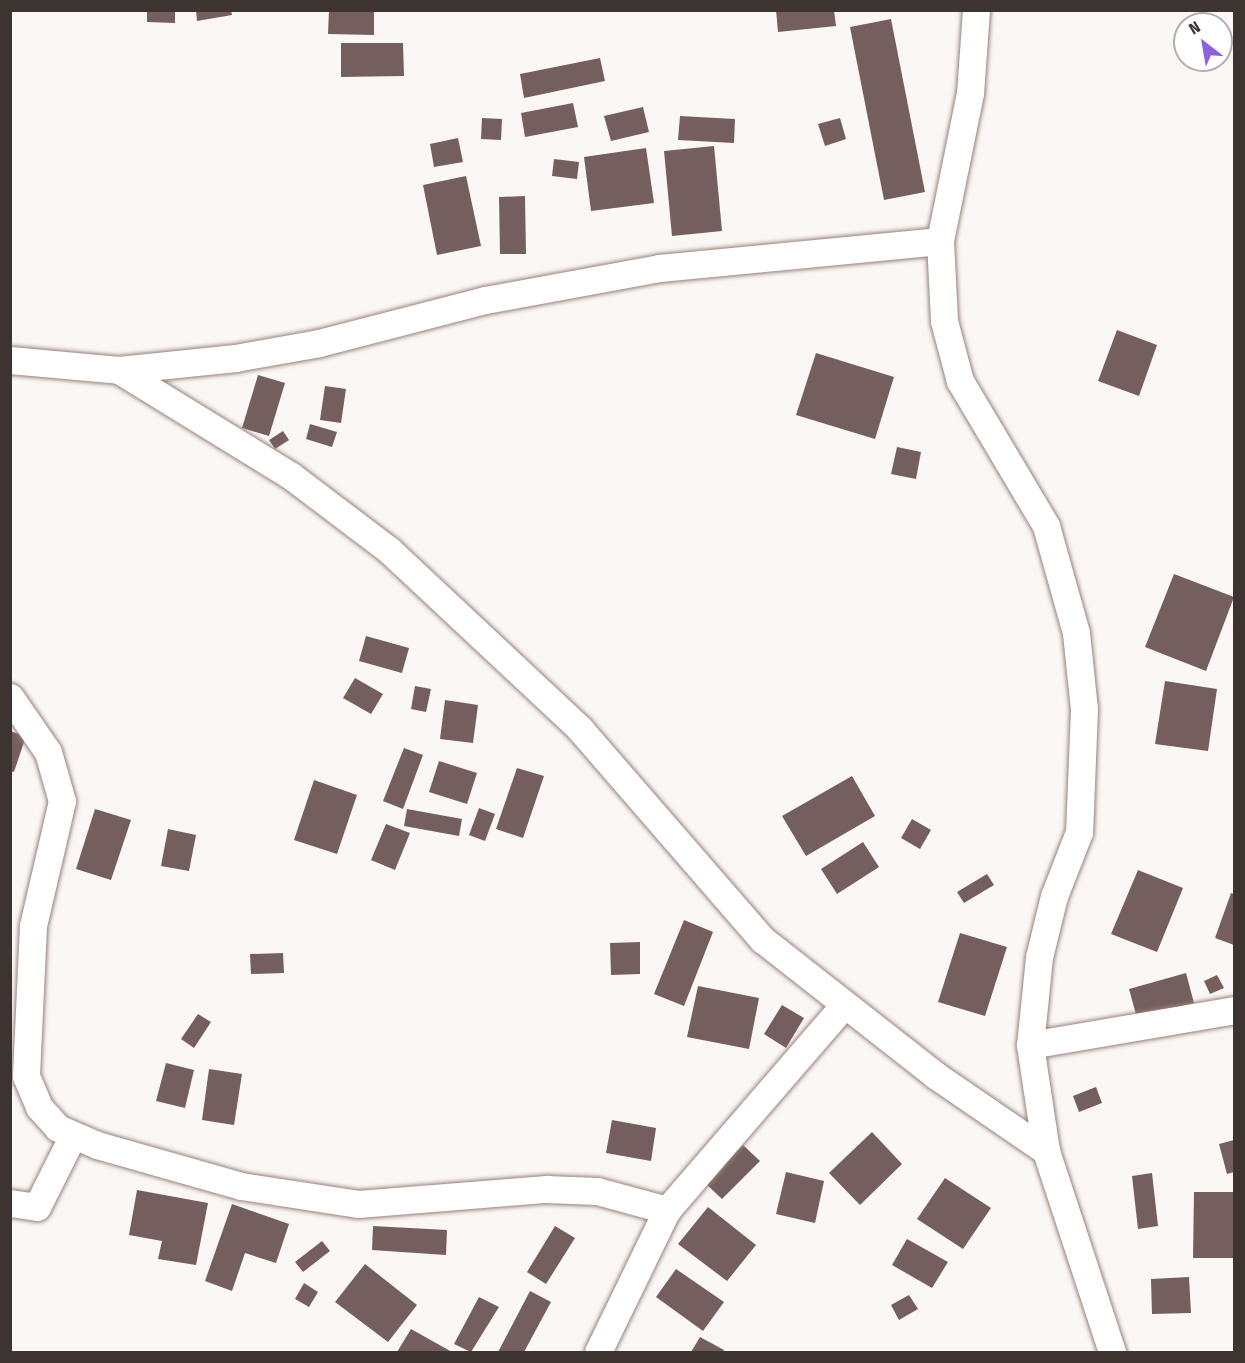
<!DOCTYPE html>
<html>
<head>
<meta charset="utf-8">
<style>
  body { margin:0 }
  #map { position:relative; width:1245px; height:1363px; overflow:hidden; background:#fbf7f5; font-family:"Fira Sans Condensed",sans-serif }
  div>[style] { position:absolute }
  .building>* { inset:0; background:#755f5e }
  .roads { filter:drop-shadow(0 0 2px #97827a) drop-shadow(0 0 2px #97827a) }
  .minor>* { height:27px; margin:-13.5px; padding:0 13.5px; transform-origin:13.5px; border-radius:13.5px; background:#fff }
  span { translate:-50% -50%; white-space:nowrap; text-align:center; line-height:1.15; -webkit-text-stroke:6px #fff; paint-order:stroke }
  .frame { position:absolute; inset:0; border:12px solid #3d3431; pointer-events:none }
  .north { position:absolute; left:1173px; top:12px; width:60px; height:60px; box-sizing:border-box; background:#fff; border:2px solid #b1aead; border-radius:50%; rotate:329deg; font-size:16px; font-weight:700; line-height:24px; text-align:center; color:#3d3431 }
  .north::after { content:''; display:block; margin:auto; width:21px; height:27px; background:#8e62dc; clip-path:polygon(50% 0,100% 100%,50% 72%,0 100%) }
</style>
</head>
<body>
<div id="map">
  <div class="building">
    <div style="clip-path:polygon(147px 10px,175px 10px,175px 23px,147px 22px)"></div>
    <div style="clip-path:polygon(196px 10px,231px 10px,232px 15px,197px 21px)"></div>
    <div style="clip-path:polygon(329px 10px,374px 10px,374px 35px,328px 34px)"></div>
    <div style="clip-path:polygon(776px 10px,834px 10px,836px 26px,778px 32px)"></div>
    <div style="clip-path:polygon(891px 19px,925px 192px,884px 200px,850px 27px)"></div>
    <div style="clip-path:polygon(341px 43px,403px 43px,404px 76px,341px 77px)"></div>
    <div style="clip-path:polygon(600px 58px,605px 81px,524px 98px,520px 74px)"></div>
    <div style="clip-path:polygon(573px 103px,578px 127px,525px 137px,521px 113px)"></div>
    <div style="clip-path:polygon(643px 107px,649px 132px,611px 141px,604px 116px)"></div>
    <div style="clip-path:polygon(680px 116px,735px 119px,734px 143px,678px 140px)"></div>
    <div style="clip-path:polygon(482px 118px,502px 119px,501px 140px,481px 139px)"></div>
    <div style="clip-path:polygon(840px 118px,846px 139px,825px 146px,818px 124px)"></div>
    <div style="clip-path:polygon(458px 138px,463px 162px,434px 167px,430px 144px)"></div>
    <div style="clip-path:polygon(714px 146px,722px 231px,672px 236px,664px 151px)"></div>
    <div style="clip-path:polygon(646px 148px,654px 203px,591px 211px,584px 157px)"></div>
    <div style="clip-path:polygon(554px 159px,579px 162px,577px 179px,552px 176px)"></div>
    <div style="clip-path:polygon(466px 176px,481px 246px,437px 255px,423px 185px)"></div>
    <div style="clip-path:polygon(525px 196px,526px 254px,500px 254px,499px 197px)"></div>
    <div style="clip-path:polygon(1117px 330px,1157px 345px,1139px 396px,1098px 381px)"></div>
    <div style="clip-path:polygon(816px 353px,894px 377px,875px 439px,796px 415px)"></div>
    <div style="clip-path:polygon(258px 375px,285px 383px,269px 436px,242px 428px)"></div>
    <div style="clip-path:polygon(325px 386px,346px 389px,341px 423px,320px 420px)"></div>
    <div style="clip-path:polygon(310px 424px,337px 432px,332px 447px,306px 439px)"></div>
    <div style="clip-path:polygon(283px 431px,289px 440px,275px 449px,269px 440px)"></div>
    <div style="clip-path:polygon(897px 447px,921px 452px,916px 479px,891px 474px)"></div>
    <div style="clip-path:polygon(1174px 574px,1234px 597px,1206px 671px,1145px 647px)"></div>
    <div style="clip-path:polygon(366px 636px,409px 648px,402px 673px,359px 661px)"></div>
    <div style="clip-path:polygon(355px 678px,383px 694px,371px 714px,343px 698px)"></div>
    <div style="clip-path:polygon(1165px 681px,1217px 689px,1208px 751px,1155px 744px)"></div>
    <div style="clip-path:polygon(415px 686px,431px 689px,426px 712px,411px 709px)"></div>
    <div style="clip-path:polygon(445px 700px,478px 705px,473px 743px,440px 739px)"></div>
    <div style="clip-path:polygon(10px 731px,26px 736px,14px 772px,10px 771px)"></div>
    <div style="clip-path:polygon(404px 748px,423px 755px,403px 809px,383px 801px)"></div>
    <div style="clip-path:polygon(439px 761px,477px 773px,467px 804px,429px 792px)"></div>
    <div style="clip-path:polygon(517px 768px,544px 776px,523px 838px,496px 829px)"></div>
    <div style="clip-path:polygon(852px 776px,875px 816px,806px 856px,782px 816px)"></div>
    <div style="clip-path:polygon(314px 780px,357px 795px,337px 854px,294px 840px)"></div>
    <div style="clip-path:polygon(479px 808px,495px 814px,485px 841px,469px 835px)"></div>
    <div style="clip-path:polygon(95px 809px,131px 820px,111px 880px,76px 869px)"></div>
    <div style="clip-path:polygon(407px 809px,462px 819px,459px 836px,404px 826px)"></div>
    <div style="clip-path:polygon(912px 819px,931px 830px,920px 849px,901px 838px)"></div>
    <div style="clip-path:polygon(386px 824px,410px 833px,395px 870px,371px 860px)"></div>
    <div style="clip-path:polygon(168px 829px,196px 835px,189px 871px,161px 866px)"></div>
    <div style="clip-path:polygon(863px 842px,879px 867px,837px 894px,821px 869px)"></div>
    <div style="clip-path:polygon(1138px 870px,1183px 888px,1157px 952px,1111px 934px)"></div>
    <div style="clip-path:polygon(987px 874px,994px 885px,964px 903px,957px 892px)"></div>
    <div style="clip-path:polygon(1231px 893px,1234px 894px,1234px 945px,1215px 938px)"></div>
    <div style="clip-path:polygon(684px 920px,713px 932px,684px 1006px,654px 994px)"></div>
    <div style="clip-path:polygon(960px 933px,1007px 947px,985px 1016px,938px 1002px)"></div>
    <div style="clip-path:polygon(640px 942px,640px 974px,611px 975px,610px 943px)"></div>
    <div style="clip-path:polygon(283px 953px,284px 973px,251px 974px,250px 954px)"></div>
    <div style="clip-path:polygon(1186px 973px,1194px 1003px,1137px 1018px,1129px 989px)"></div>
    <div style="clip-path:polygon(1217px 975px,1224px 988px,1210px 994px,1204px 981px)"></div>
    <div style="clip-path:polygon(698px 986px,759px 998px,749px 1049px,687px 1037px)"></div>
    <div style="clip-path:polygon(782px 1005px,804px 1018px,786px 1048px,764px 1034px)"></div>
    <div style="clip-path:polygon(198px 1014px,211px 1022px,194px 1048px,181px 1039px)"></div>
    <div style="clip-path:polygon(166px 1063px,194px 1070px,185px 1108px,156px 1101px)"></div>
    <div style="clip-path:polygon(209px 1069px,242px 1074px,234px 1125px,202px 1120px)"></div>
    <div style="clip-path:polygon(1096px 1087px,1102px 1103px,1079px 1112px,1073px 1096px)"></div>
    <div style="clip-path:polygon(612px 1120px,656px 1128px,651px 1161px,606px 1153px)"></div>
    <div style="clip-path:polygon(872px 1132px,902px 1164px,860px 1205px,829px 1173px)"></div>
    <div style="clip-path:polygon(1234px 1140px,1234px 1172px,1227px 1174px,1219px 1144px)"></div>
    <div style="clip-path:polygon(743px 1145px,760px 1161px,722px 1199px,705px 1183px)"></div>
    <div style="clip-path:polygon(786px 1172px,824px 1181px,815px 1223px,776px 1214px)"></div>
    <div style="clip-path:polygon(1152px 1173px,1158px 1226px,1138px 1229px,1132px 1176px)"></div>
    <div style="clip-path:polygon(945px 1178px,991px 1208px,963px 1249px,917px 1219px)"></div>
    <div style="clip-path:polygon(137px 1190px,208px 1203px,196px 1265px,158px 1259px,162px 1241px,129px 1235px)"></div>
    <div style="clip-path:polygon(1194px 1192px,1234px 1192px,1234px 1258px,1193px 1258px)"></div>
    <div style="clip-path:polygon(232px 1204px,289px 1224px,276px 1263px,245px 1253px,232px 1291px,205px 1281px)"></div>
    <div style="clip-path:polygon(708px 1207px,756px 1245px,727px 1281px,678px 1244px)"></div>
    <div style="clip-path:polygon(373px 1226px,447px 1230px,446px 1255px,372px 1250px)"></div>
    <div style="clip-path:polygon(555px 1226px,575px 1238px,546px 1284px,527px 1272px)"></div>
    <div style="clip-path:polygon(907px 1239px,948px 1262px,932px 1288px,892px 1265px)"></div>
    <div style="clip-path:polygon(322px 1241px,330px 1251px,303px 1272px,295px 1262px)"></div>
    <div style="clip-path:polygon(365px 1264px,417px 1305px,388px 1342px,335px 1302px)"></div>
    <div style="clip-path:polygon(676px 1269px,724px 1302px,703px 1331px,656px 1297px)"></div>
    <div style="clip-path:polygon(1189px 1277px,1191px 1313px,1152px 1314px,1151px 1279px)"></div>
    <div style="clip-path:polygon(304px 1283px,318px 1292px,309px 1307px,295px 1299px)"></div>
    <div style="clip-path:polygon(530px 1291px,551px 1302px,524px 1352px,498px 1352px)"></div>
    <div style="clip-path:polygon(909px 1295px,918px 1309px,899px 1320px,891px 1305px)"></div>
    <div style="clip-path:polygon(479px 1297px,499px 1307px,471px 1352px,454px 1344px)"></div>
    <div style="clip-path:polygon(411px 1329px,452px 1352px,397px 1352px)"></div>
    <div style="clip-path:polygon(700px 1337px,724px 1350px,723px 1352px,691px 1352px)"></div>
  </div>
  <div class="roads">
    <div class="minor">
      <div style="left:976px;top:10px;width:83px;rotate:94.1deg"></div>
      <div style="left:970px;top:93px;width:151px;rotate:101.5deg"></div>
      <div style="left:940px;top:241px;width:80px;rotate:87.1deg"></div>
      <div style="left:944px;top:321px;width:62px;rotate:75.1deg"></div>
      <div style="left:960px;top:381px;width:169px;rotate:59.3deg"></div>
      <div style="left:1046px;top:526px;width:111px;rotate:74.3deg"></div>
      <div style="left:1076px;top:633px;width:76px;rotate:84deg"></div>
      <div style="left:1084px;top:709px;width:123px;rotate:92.3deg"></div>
      <div style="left:1079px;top:832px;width:69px;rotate:111.3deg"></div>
      <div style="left:1054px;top:896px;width:63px;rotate:103.8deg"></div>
      <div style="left:1039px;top:957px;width:88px;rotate:95.8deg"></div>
      <div style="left:1030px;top:1045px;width:107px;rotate:81.4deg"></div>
      <div style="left:1046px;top:1151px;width:212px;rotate:71.8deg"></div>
      <div style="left:10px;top:360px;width:109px;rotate:5.2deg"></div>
      <div style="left:119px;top:370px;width:117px;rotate:-5.9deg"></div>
      <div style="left:235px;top:358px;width:85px;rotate:-10.1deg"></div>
      <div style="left:319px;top:343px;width:171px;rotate:-14.5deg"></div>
      <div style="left:485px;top:300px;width:178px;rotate:-10.4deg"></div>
      <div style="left:660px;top:268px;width:281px;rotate:-5.5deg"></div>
      <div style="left:119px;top:370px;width:202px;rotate:31.6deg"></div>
      <div style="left:291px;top:476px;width:123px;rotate:37.1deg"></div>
      <div style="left:389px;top:550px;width:262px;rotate:43.1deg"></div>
      <div style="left:580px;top:729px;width:279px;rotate:49.1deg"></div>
      <div style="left:763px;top:940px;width:219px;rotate:38.1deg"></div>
      <div style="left:935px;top:1075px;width:135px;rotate:34.4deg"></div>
      <div style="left:10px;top:697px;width:67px;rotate:55.4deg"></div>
      <div style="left:48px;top:752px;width:51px;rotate:74.1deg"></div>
      <div style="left:62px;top:801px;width:128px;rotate:103.1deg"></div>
      <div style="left:33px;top:926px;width:150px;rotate:92.7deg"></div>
      <div style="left:26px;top:1076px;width:34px;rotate:67deg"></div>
      <div style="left:39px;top:1107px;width:28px;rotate:48deg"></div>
      <div style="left:58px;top:1128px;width:43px;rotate:23.6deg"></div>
      <div style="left:97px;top:1145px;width:150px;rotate:15.9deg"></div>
      <div style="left:241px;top:1186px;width:118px;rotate:8.7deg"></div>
      <div style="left:358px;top:1204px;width:189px;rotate:-4.6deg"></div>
      <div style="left:546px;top:1189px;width:51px;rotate:2.2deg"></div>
      <div style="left:597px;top:1191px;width:73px;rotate:15.2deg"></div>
      <div style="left:667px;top:1210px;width:271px;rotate:-49.2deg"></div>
      <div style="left:1030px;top:1045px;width:207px;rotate:-9.7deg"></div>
      <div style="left:10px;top:1203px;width:27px;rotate:8deg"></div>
      <div style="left:37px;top:1207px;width:80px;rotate:-63.4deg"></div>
      <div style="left:598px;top:1352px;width:158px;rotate:-64.1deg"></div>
    </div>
  </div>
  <div class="frame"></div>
  <div class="north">N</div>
</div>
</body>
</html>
